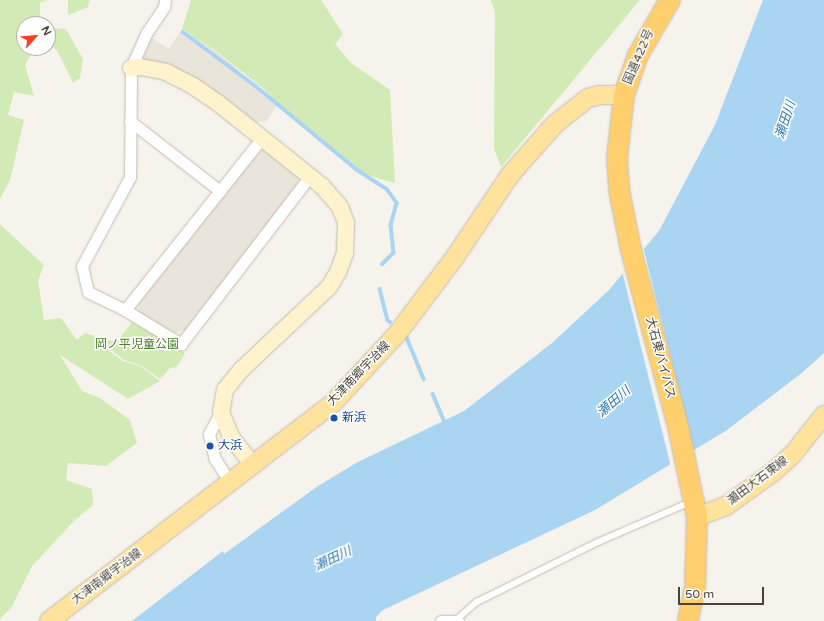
<!DOCTYPE html>
<html>
<head>
<meta charset="utf-8">
<style>
  body { margin:0 }
  #map { position:relative; width:824px; height:621px; overflow:hidden; background:#f6f3ec; font-family:"Varela Round","Noto Sans JP",sans-serif }
  div>[style] { position:absolute }
  .residential>* { inset:0; background:#eae5da }
  .green>* { inset:0; background:#d2eab5 }
  .water>* { inset:0; background:#a9d4f2 }
  .pier>* { inset:0; background:#f6f3ec }
  .stream>* { height:3.5px; margin:-1.75px; padding:0 1.75px; transform-origin:1.75px; border-radius:1.75px; background:#a9d4f2 }
  .roads { filter:drop-shadow(0 0 1px #c2bbae) drop-shadow(0 0 1px #c2bbae) }
  .lane>* { height:5.5px; margin:-2.75px; padding:0 2.75px; transform-origin:2.75px; border-radius:2.75px; background:#fff }
  .street>* { height:11px; margin:-5.5px; padding:0 5.5px; transform-origin:5.5px; border-radius:5.5px; background:#fff }
  .secondary>* { height:16px; margin:-8px; padding:0 8px; transform-origin:8px; border-radius:8px; background:#fff3cd }
  .primary>* { height:18px; margin:-9px; padding:0 9px; transform-origin:9px; border-radius:9px; background:#ffe39c }
  .highway>* { height:20px; margin:-10px; padding:0 10px; transform-origin:10px; border-radius:10px; background:#ffcf6e }
  .dots>* { width:11px; height:11px; translate:-50% -50%; box-sizing:border-box; border:2px solid #fff; border-radius:50% }
  span { translate:-50% -50%; white-space:nowrap; text-align:center; line-height:1.15; -webkit-text-stroke:3px #fff; paint-order:stroke }
  .street-label { font-size:12px; color:#4b4439 }
  .park-label { font-size:12px; color:#4a7f2a }
  .transit-label { font-size:12px; color:#164399 }
  .left { translate:0 -50%; text-align:left }
  .water-label { font-size:13px; color:#2e7ab2; font-style:italic }
  .north { position:absolute; left:16px; top:16px; width:40px; height:40px; box-sizing:border-box; background:#fff; border:1px solid #b7b4b0; border-radius:50%; rotate:63deg; font-size:11px; font-weight:700; line-height:16px; text-align:center; color:#4b4439 }
  .north::after { content:''; display:block; margin:auto; width:14px; height:18px; background:#fc3f1d; clip-path:polygon(50% 0,100% 100%,50% 72%,0 100%) }
  .scale { position:absolute; left:678px; top:587px; width:86px; height:18px; box-sizing:border-box; border:2px solid #4b4439; border-top:0; padding-left:5px; font-size:12px; line-height:14px; white-space:nowrap; color:#4b4439; -webkit-text-stroke:3px #fff; paint-order:stroke }
</style>
</head>
<body>
<div id="map">
  <div class="residential">
    <div style="clip-path:polygon(182px 29px,216px 51px,278px 104px,266px 122px,251px 122px,141px 57px,149px 36px,169px 49px)"></div>
    <div style="clip-path:polygon(264px 150px,297px 172px,298px 188px,185px 330px,174px 333px,140px 315px,137px 305px,256px 154px)"></div>
  </div>
  <div class="green">
    <div style="clip-path:polygon(0 0,48px 0,40px 3px,40px 24px,24px 24px,24px 48px,34px 48px,25px 65px,34px 96px,14px 92px,8px 115px,24px 120px,10px 180px,0 199px)"></div>
    <div style="clip-path:polygon(68px 0,90px 0,88px 7px,68px 15px)"></div>
    <div style="clip-path:polygon(191px 0,321px 0,343px 34px,335px 44px,351px 63px,390px 90px,395px 183px,366px 175px,278px 104px,265px 90px,216px 51px,182px 29px)"></div>
    <div style="clip-path:polygon(491px 0,640px 0,501px 167px,494px 149px,495px 12px)"></div>
    <div style="clip-path:polygon(48px 28px,66px 29px,83px 59px,80px 78px,73px 83px,58px 52px,48px 41px)"></div>
    <div style="clip-path:polygon(0 224px,44px 265px,38px 281px,44px 320px,61px 318px,77px 340px,85px 333px,115px 342px,109px 351px,123px 361px,140px 366px,160px 381px,128px 399px,60px 355px,82px 391px,100px 398px,130px 420px,137px 443px,106px 466px,68px 463px,66px 480px,92px 489px,93px 505px,74px 521px,32px 566px,11px 608px,0 619px)"></div>
    <div style="clip-path:polygon(132px 322px,185px 353px,177px 367px,170px 368px,160px 379px,140px 365px,124px 360px,111px 350px)"></div>
  </div>
  <div class="water">
    <div style="clip-path:polygon(763px 0,824px 0,824px 353px,803px 372px,727px 430px,595px 510px,383px 610px,376px 617px,376px 621px,132px 621px,223px 551px,224px 554px,318px 486px,356px 463px,464px 411px,552px 343px,608px 291px,659px 231px,715px 125px)"></div>
  </div>
  <div class="pier">
    <div style="clip-path:polygon(643px 246px,694px 452px,671px 467px,622px 271px)"></div>
  </div>
  <div class="stream">
    <div style="left:183px;top:32px;width:92px;rotate:36.6deg"></div>
    <div style="left:257px;top:87px;width:129px;rotate:39.6deg"></div>
    <div style="left:356px;top:169px;width:37px;rotate:33deg"></div>
    <div style="left:387px;top:189px;width:17px;rotate:54deg"></div>
    <div style="left:397px;top:203px;width:23px;rotate:105deg"></div>
    <div style="left:391px;top:225px;width:28px;rotate:84deg"></div>
    <div style="left:394px;top:253px;width:16px;rotate:135deg"></div>
    <div style="left:380px;top:289px;width:32px;rotate:76deg"></div>
    <div style="left:388px;top:320px;width:3px;rotate:45deg"></div>
    <div style="left:405px;top:333px;width:50px;rotate:67.6deg"></div>
    <div style="left:433px;top:394px;width:33px;rotate:67deg"></div>
  </div>
  <div class="roads">
    <div class="lane">
      <div style="left:456px;top:620px;width:28px;rotate:-41deg"></div>
      <div style="left:477px;top:602px;width:135px;rotate:-26.4deg"></div>
      <div style="left:598px;top:542px;width:101px;rotate:-23.3deg"></div>
    </div>
    <div class="street">
      <div style="left:165px;top:0;width:7px;rotate:98deg"></div>
      <div style="left:164px;top:7px;width:32px;rotate:124deg"></div>
      <div style="left:146px;top:34px;width:37px;rotate:114deg"></div>
      <div style="left:131px;top:68px;width:109px;rotate:90.5deg"></div>
      <div style="left:130px;top:177px;width:101px;rotate:118.3deg"></div>
      <div style="left:82px;top:266px;width:27px;rotate:77deg"></div>
      <div style="left:88px;top:292px;width:41px;rotate:25.9deg"></div>
      <div style="left:125px;top:310px;width:66px;rotate:31.3deg"></div>
      <div style="left:181px;top:344px;width:212px;rotate:-52.5deg"></div>
      <div style="left:130px;top:121px;width:114px;rotate:37.9deg"></div>
      <div style="left:125px;top:310px;width:220px;rotate:-51.5deg"></div>
      <div style="left:221px;top:412px;width:25px;rotate:119deg"></div>
      <div style="left:209px;top:434px;width:26px;rotate:77deg"></div>
      <div style="left:215px;top:459px;width:27px;rotate:57deg"></div>
      <div style="left:441px;top:621px;width:17px"></div>
    </div>
    <div class="secondary">
      <div style="left:131px;top:68px;width:10px;rotate:-6deg"></div>
      <div style="left:141px;top:67px;width:25px;rotate:11deg"></div>
      <div style="left:166px;top:72px;width:30px;rotate:27deg"></div>
      <div style="left:193px;top:86px;width:30px;rotate:34deg"></div>
      <div style="left:218px;top:103px;width:133px;rotate:38.6deg"></div>
      <div style="left:322px;top:186px;width:28px;rotate:49deg"></div>
      <div style="left:340px;top:207px;width:17px;rotate:69deg"></div>
      <div style="left:346px;top:223px;width:30px;rotate:92deg"></div>
      <div style="left:345px;top:253px;width:20px;rotate:110deg"></div>
      <div style="left:338px;top:272px;width:17px;rotate:121deg"></div>
      <div style="left:329px;top:287px;width:121px;rotate:136.7deg"></div>
      <div style="left:241px;top:370px;width:26px;rotate:129deg"></div>
      <div style="left:225px;top:390px;width:22px;rotate:100deg"></div>
      <div style="left:221px;top:412px;width:27px;rotate:68deg"></div>
      <div style="left:231px;top:437px;width:36px;rotate:52deg"></div>
    </div>
    <div class="primary">
      <div style="left:697px;top:517px;width:31px;rotate:-21deg"></div>
      <div style="left:726px;top:506px;width:57px;rotate:-35.7deg"></div>
      <div style="left:772px;top:473px;width:28px;rotate:-42deg"></div>
      <div style="left:793px;top:454px;width:50px;rotate:-51.5deg"></div>
      <div style="left:49px;top:621px;width:358px;rotate:-37.5deg"></div>
      <div style="left:333px;top:403px;width:94px;rotate:-47.2deg"></div>
      <div style="left:397px;top:334px;width:96px;rotate:-53deg"></div>
      <div style="left:455px;top:257px;width:99px;rotate:-56.1deg"></div>
      <div style="left:510px;top:175px;width:68px;rotate:-48.6deg"></div>
      <div style="left:555px;top:124px;width:42px;rotate:-38.2deg"></div>
      <div style="left:588px;top:98px;width:12px;rotate:-14deg"></div>
      <div style="left:600px;top:95px;width:24px"></div>
    </div>
    <div class="highway">
      <div style="left:670px;top:0;width:64px;rotate:120.2deg"></div>
      <div style="left:638px;top:55px;width:42px;rotate:109.3deg"></div>
      <div style="left:624px;top:95px;width:63px;rotate:96.3deg"></div>
      <div style="left:617px;top:158px;width:32px;rotate:86deg"></div>
      <div style="left:619px;top:190px;width:61px;rotate:78.7deg"></div>
      <div style="left:631px;top:250px;width:187px;rotate:75.1deg"></div>
      <div style="left:679px;top:431px;width:88px;rotate:78.2deg"></div>
      <div style="left:697px;top:517px;width:70px;rotate:91.6deg"></div>
      <div style="left:695px;top:587px;width:35px;rotate:102deg"></div>
    </div>
  </div>
  <div class="dots">
    <div style="left:334px;top:418px;background:#1a4fb4"></div>
    <div style="left:210px;top:446px;background:#1a4fb4"></div>
  </div>
  <div class="street-label">
    <span style="left:639px;top:57px;rotate:-67deg">国道422号</span>
    <span style="left:660px;top:358px;rotate:75deg">大石東バイパス</span>
    <span style="left:359px;top:374px;rotate:-46deg">大津南郷宇治線</span>
    <span style="left:758px;top:481px;rotate:-37deg">瀬田大石東線</span>
    <span style="left:107px;top:577px;rotate:-37deg">大津南郷宇治線</span>
  </div>
  <div class="park-label">
    <span style="left:137px;top:345px">岡ノ平児童公園</span>
  </div>
  <div class="transit-label">
    <span class="left" style="left:342px;top:418px">新浜</span>
    <span class="left" style="left:218px;top:446px">大浜</span>
  </div>
  <div class="water-label">
    <span style="left:786px;top:120px;rotate:-72deg">瀬田川</span>
    <span style="left:614px;top:402px;rotate:-41deg">瀬田川</span>
    <span style="left:333px;top:559px;rotate:-25deg">瀬田川</span>
  </div>
  <div class="north">N</div>
  <div class="scale">50 m</div>
</div>
</body>
</html>
